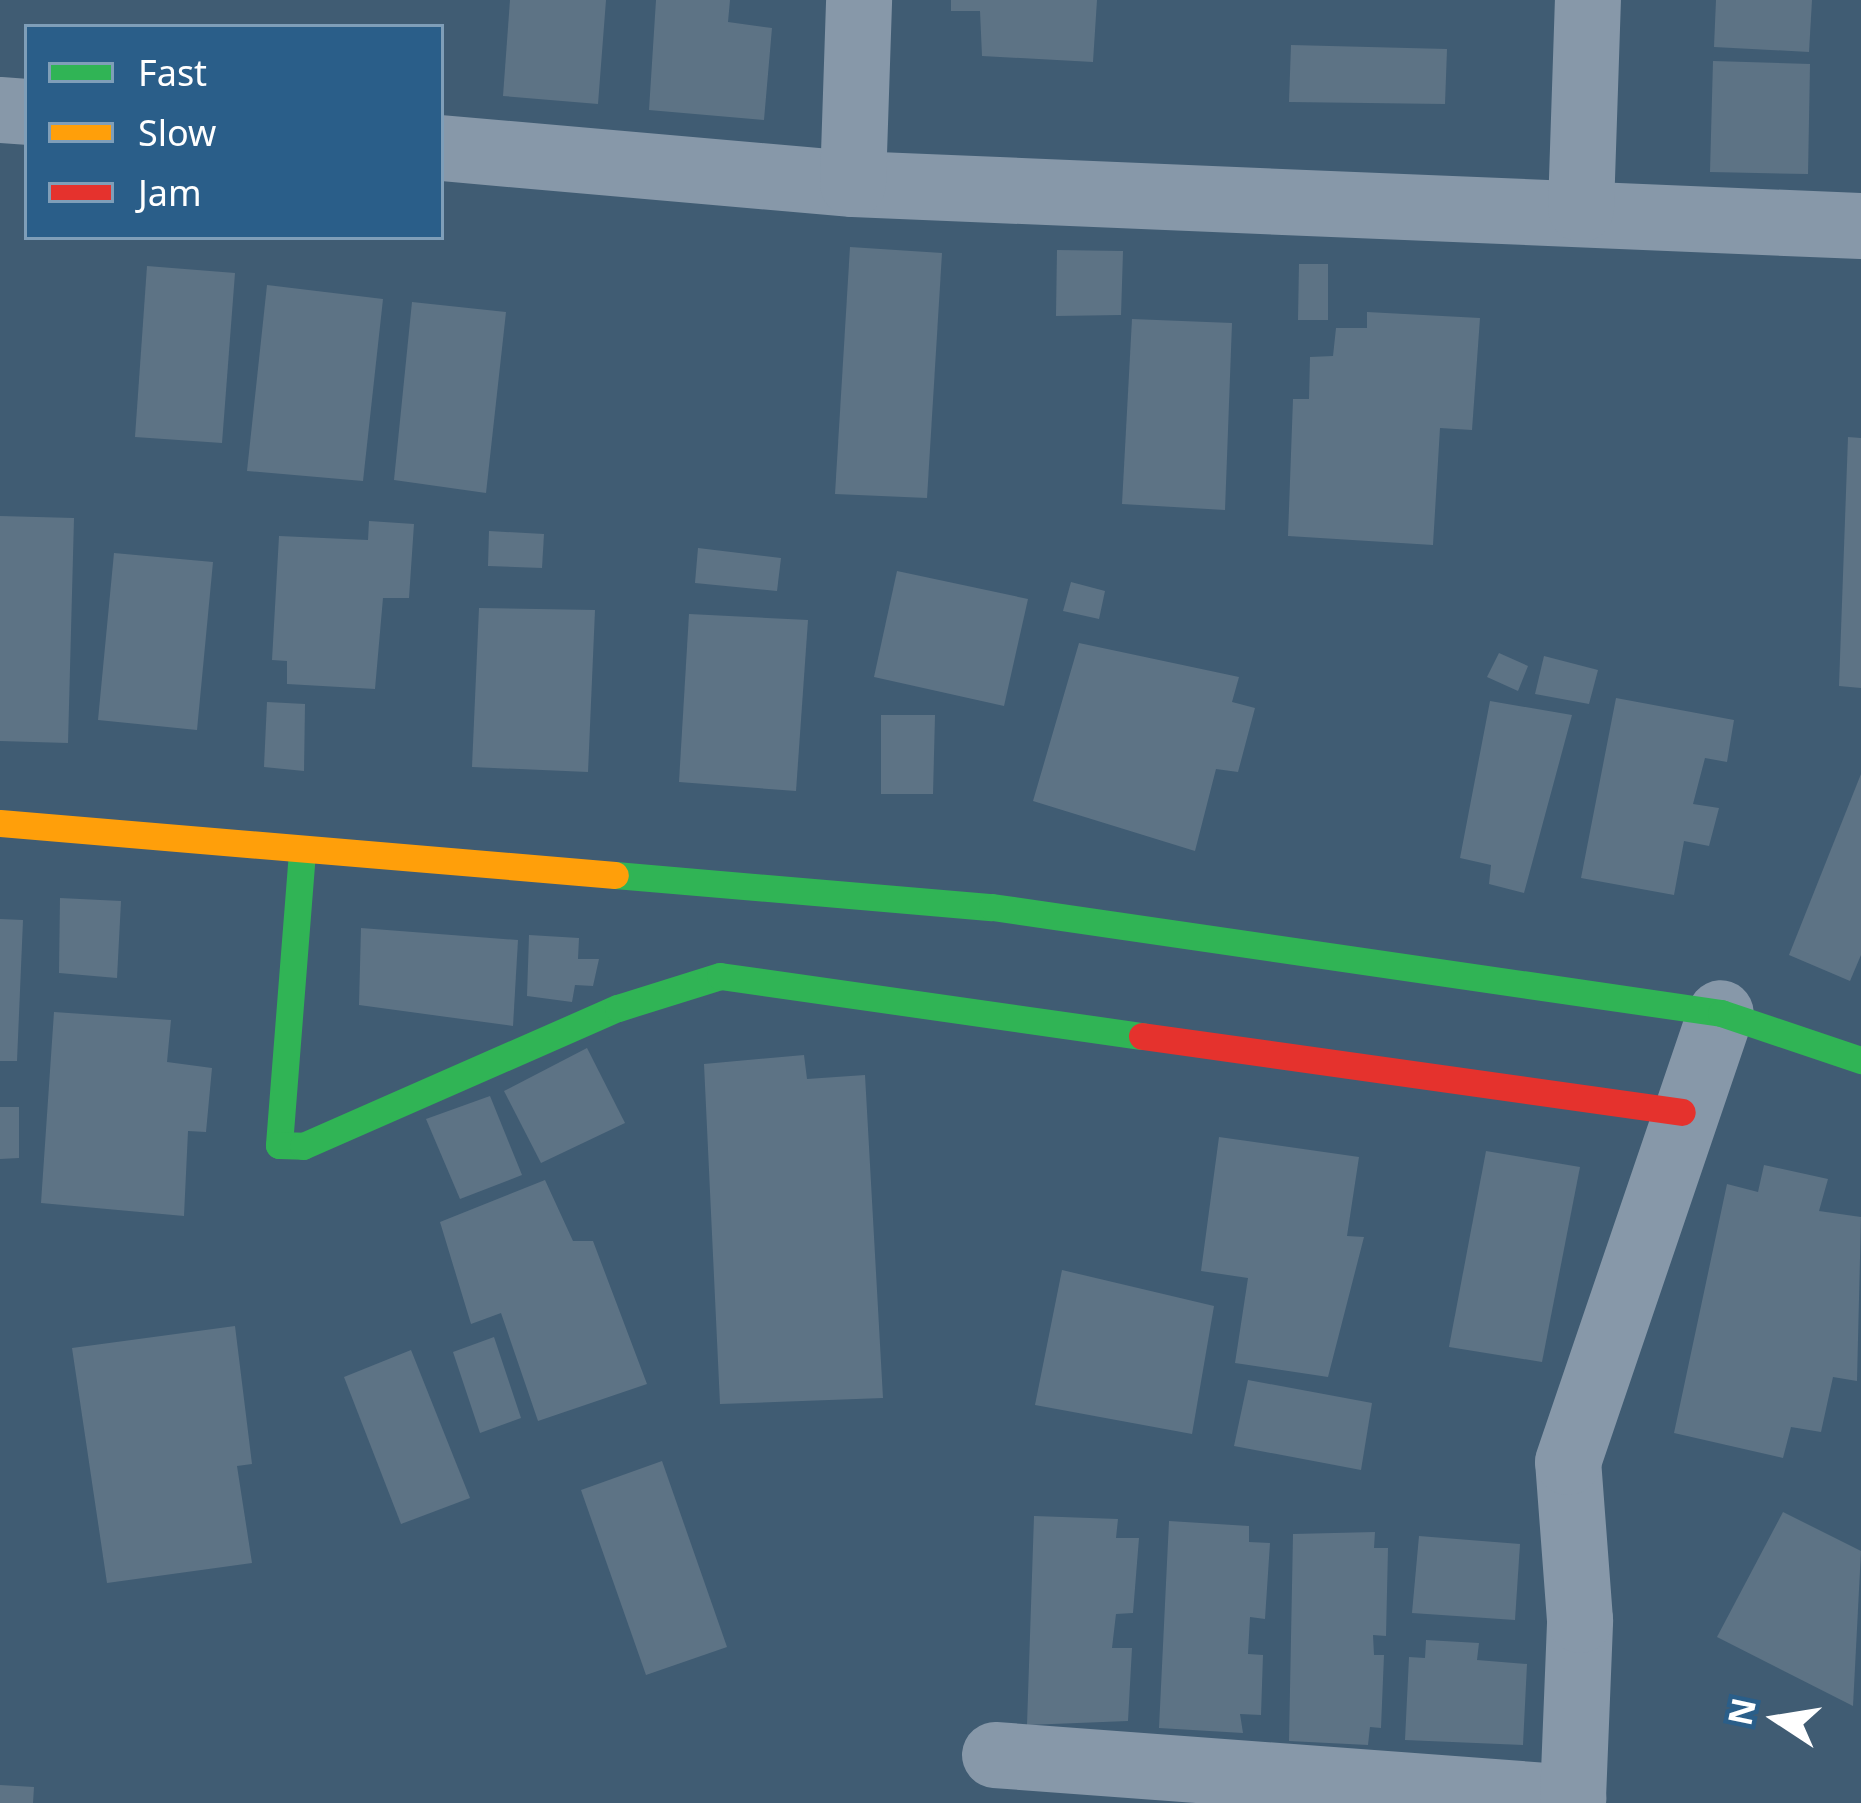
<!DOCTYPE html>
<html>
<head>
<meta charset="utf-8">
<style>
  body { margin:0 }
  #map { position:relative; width:1861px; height:1803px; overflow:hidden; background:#405c73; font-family:"Noto Sans",sans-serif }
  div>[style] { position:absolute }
  .building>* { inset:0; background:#5d7385 }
  .street>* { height:66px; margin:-33px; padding:0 33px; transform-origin:33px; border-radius:33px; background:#8798a9 }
  .fast>* { height:27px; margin:-13.5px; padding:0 13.5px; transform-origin:13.5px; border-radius:13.5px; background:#30b455 }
  .slow>* { height:27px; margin:-13.5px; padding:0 13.5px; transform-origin:13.5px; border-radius:13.5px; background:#ff9f0a }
  .jam>* { height:27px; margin:-13.5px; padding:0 13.5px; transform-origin:13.5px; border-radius:13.5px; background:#e5322d }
  span { translate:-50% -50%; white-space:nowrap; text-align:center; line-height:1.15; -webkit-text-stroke:9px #2a5e89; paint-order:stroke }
  .legend { position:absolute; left:24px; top:24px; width:420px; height:216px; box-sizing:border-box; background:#2a5e89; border:3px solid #7f9eb8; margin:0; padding:15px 21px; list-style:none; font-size:36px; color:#fff }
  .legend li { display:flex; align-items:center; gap:24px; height:60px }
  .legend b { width:60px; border:3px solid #7f9eb8 }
  .north { position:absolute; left:1717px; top:1659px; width:120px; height:120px; -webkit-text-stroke:9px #2a5e89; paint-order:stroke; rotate:282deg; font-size:33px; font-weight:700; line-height:48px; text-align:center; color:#fff }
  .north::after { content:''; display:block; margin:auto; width:42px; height:54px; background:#fff; clip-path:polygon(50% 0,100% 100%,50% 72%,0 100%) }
</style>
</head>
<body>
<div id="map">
  <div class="building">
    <div style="clip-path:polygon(510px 0,606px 0,598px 104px,503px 96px)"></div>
    <div style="clip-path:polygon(656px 0,730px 0,728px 22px,772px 28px,764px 120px,649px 110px)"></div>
    <div style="clip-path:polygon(951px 0,1097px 0,1093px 62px,982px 56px,980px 11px,951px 11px)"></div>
    <div style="clip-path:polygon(1716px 0,1812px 0,1809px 52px,1714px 47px)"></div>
    <div style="clip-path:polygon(1291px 45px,1447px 49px,1445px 104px,1289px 102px)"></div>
    <div style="clip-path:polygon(1713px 61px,1810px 64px,1808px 174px,1710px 172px)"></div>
    <div style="clip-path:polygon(850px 247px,942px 253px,927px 498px,835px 494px)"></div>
    <div style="clip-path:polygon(1057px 250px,1123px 251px,1121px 315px,1056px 316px)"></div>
    <div style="clip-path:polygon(1299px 264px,1328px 264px,1328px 320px,1298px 320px)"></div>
    <div style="clip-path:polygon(147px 266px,235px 273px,222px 443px,135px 437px)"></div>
    <div style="clip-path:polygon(267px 285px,383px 299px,363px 481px,247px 471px)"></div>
    <div style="clip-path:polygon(412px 302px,506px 312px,486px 493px,394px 480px)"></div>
    <div style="clip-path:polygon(1367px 312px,1480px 318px,1472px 430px,1440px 428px,1433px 545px,1288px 536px,1293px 399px,1309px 399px,1310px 357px,1333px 356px,1336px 328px,1367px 328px)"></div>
    <div style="clip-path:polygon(1132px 319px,1232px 323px,1225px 510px,1122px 504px)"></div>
    <div style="clip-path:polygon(1848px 437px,1861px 438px,1861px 688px,1839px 686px)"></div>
    <div style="clip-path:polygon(0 516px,74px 518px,68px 743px,0 741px)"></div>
    <div style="clip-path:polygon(369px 521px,414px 524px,409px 598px,383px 598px,375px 689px,287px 684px,287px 661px,272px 660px,279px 536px,368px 540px)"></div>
    <div style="clip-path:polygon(489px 531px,544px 534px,542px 568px,488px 566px)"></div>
    <div style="clip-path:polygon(698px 548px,781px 558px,777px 591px,695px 583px)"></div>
    <div style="clip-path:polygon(114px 553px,213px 562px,197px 730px,98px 720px)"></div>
    <div style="clip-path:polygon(897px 571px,1028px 599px,1004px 706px,874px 677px)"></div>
    <div style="clip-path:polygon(1071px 582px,1105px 591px,1099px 619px,1063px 611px)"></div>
    <div style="clip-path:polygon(479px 608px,595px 610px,588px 772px,472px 767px)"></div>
    <div style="clip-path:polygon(689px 614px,808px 620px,796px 791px,679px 782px)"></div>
    <div style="clip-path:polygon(1079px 643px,1239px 677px,1232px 702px,1255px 708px,1238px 772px,1216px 769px,1195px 851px,1033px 801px)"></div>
    <div style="clip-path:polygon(1499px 653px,1528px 666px,1518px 691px,1487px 677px)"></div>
    <div style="clip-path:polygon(1544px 656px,1598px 670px,1589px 704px,1535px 694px)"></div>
    <div style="clip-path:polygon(1616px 698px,1734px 720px,1727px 762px,1705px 758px,1693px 804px,1719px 808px,1709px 846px,1684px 841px,1674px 895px,1581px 878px)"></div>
    <div style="clip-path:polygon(1490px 701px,1572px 715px,1524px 893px,1489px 884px,1491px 865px,1460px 858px)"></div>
    <div style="clip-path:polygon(267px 702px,305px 704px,304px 771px,264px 767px)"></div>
    <div style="clip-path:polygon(881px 715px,935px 715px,933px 794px,881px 794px)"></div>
    <div style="clip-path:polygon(1861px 774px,1861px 955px,1850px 981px,1789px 955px)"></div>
    <div style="clip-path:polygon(60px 898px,121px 901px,117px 978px,59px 973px)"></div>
    <div style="clip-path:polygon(0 919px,23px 920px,17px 1061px,0 1061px)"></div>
    <div style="clip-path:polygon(361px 928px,518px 940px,513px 1026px,359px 1005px)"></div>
    <div style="clip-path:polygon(529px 935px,579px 938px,578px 959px,599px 959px,593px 986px,575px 985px,572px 1002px,527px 996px)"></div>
    <div style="clip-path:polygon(54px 1012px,171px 1020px,167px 1062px,212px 1068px,206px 1132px,188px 1131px,184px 1216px,41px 1203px)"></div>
    <div style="clip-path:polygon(587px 1048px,625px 1123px,541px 1163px,504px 1091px)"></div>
    <div style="clip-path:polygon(804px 1055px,807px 1079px,865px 1075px,883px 1398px,720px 1404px,704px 1064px)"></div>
    <div style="clip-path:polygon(490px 1096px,522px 1175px,460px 1199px,426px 1119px)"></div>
    <div style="clip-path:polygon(0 1107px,19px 1107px,19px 1158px,0 1159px)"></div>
    <div style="clip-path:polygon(1219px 1137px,1359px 1157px,1347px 1236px,1364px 1237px,1328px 1377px,1235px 1363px,1248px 1278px,1201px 1271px)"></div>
    <div style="clip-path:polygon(1486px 1151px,1580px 1167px,1542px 1362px,1449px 1347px)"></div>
    <div style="clip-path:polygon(1764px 1165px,1828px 1179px,1819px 1211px,1861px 1217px,1857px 1381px,1833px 1377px,1821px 1432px,1791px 1427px,1783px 1458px,1674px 1433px,1727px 1184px,1758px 1192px)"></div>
    <div style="clip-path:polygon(545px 1180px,573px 1241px,593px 1241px,647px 1384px,538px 1421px,501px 1313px,471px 1324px,440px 1222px)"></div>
    <div style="clip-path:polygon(1062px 1270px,1214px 1306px,1192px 1434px,1035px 1405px)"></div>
    <div style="clip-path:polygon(235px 1326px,252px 1464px,237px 1466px,252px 1563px,107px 1583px,72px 1348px)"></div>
    <div style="clip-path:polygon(494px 1337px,521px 1418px,480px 1433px,453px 1352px)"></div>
    <div style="clip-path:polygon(411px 1350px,470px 1498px,401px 1524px,344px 1377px)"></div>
    <div style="clip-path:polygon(1248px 1380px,1372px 1403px,1361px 1470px,1234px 1446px)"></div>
    <div style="clip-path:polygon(662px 1461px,727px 1647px,646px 1675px,581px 1490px)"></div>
    <div style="clip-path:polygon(1783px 1512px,1861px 1551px,1853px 1706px,1717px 1637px)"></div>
    <div style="clip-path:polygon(1034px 1516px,1118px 1519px,1116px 1538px,1139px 1538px,1133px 1613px,1116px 1614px,1112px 1648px,1132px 1648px,1128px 1721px,1027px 1725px)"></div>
    <div style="clip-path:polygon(1169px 1521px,1249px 1526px,1249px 1542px,1270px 1543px,1265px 1619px,1250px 1617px,1248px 1654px,1263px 1655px,1261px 1715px,1240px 1714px,1243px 1733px,1159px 1728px)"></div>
    <div style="clip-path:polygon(1375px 1532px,1374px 1548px,1388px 1548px,1386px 1636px,1373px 1635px,1374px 1655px,1384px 1655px,1381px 1728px,1370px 1727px,1368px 1745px,1289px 1741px,1293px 1534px)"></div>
    <div style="clip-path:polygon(1419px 1536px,1520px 1544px,1515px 1620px,1412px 1613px)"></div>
    <div style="clip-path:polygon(1426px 1640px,1479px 1643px,1477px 1660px,1527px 1664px,1523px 1745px,1405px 1740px,1409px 1657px,1425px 1658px)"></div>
    <div style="clip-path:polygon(0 1785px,34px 1787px,33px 1803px,0 1803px)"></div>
  </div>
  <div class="street">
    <div style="left:0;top:110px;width:27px;rotate:4deg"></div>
    <div style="left:441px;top:148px;width:414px;rotate:5deg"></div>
    <div style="left:853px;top:184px;width:1009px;rotate:2.39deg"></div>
    <div style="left:853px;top:184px;width:184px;rotate:-88.1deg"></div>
    <div style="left:1581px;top:209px;width:209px;rotate:-88.1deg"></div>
    <div style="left:995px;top:1755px;width:580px;rotate:4.25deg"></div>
    <div style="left:1573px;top:1798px;width:178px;rotate:-87.7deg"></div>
    <div style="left:1580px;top:1620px;width:158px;rotate:-94.3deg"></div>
    <div style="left:1568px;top:1462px;width:474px;rotate:-71.2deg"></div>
  </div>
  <div class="fast">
    <div style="left:302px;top:852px;width:294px;rotate:94.5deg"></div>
    <div style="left:279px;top:1145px;width:24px;rotate:2deg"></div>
    <div style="left:303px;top:1146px;width:344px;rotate:-23.7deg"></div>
    <div style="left:618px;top:1008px;width:107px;rotate:-17.4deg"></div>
    <div style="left:720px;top:976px;width:426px;rotate:8.1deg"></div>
    <div style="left:615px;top:875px;width:378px;rotate:4.9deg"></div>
    <div style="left:992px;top:907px;width:737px;rotate:8.27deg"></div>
    <div style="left:1721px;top:1013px;width:148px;rotate:18.6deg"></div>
  </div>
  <div class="slow">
    <div style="left:0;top:823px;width:617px;rotate:4.83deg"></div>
  </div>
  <div class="jam">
    <div style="left:1142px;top:1036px;width:545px;rotate:8.01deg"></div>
  </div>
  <ul class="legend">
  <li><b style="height:15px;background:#30b455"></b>Fast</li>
  <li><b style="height:15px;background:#ff9f0a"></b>Slow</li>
  <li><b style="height:15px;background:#e5322d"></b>Jam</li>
  </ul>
  <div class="north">N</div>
</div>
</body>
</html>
